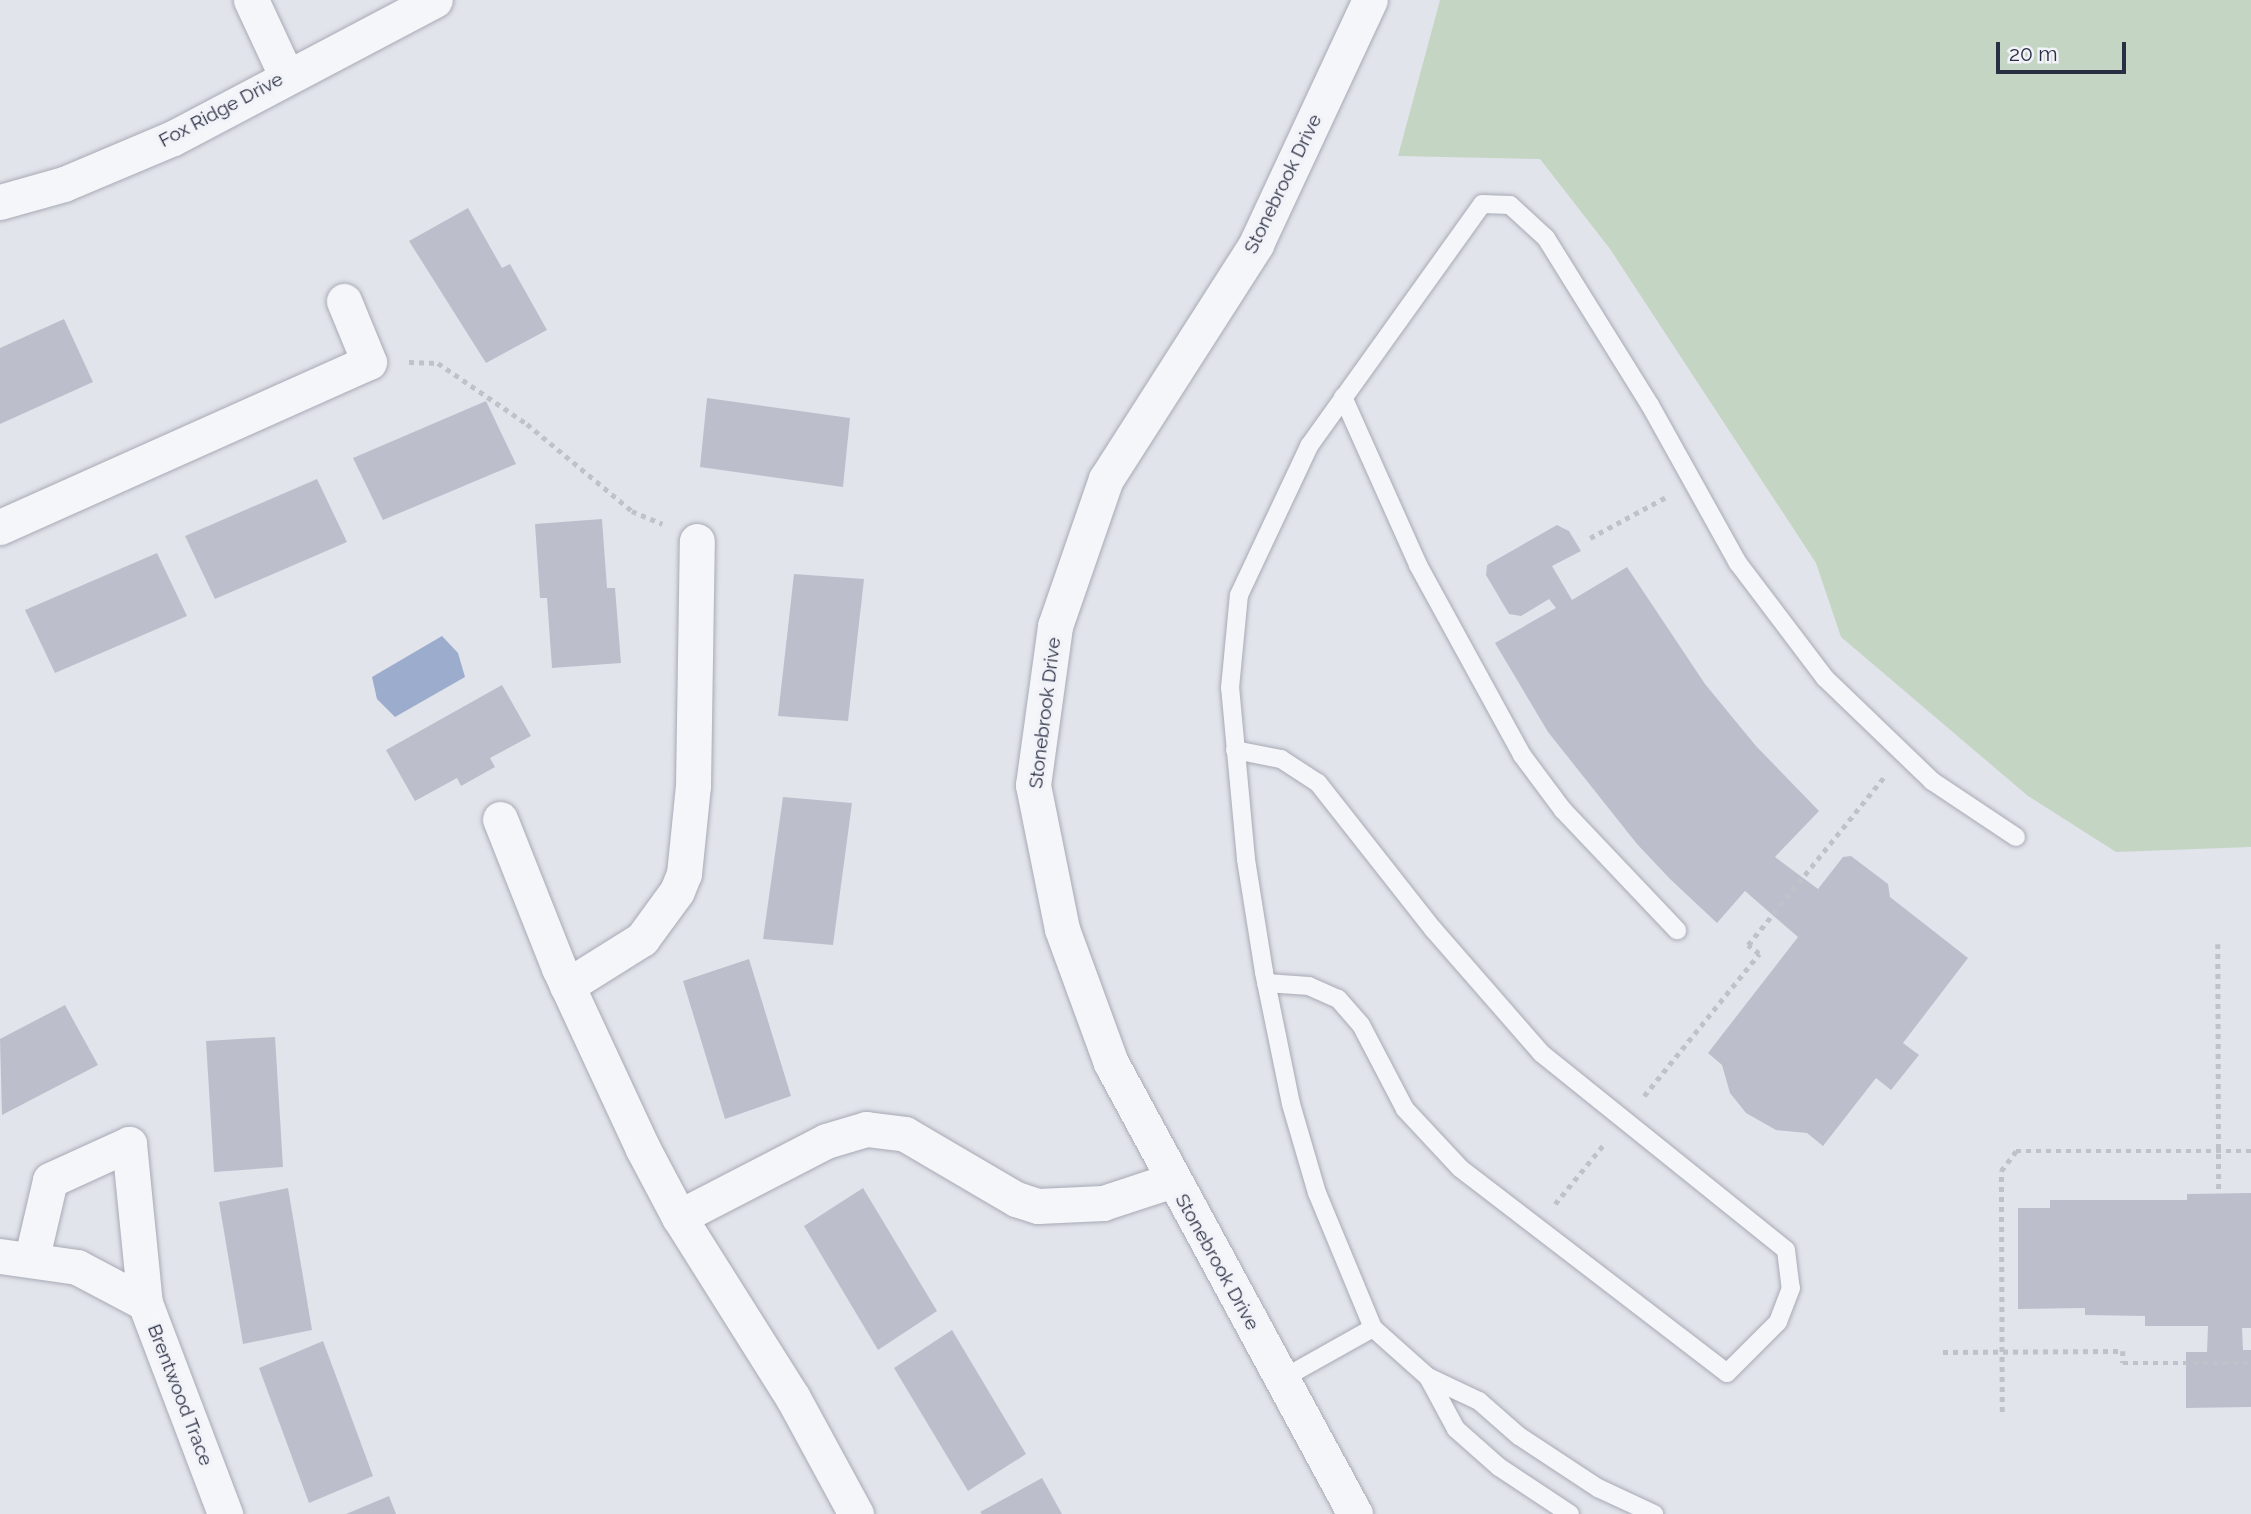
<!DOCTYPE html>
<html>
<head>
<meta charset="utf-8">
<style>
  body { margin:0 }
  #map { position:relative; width:2251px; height:1514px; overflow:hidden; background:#e2e4eb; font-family:Raleway,sans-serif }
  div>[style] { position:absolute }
  .green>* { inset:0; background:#c5d5c3 }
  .water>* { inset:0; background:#9caccc }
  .building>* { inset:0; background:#bcbfcb }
  .path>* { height:4.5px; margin-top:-2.25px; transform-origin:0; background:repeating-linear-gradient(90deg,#c0c2ca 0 5px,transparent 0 10px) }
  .roads { filter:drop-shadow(0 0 2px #a7aab5) drop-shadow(0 0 2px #a7aab5) }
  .lane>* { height:18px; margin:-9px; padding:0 9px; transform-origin:9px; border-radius:9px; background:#f5f6f9 }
  .street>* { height:35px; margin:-17.5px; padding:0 17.5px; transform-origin:17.5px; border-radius:17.5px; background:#f5f6f9 }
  span { translate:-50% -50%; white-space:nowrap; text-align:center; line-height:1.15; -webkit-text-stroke:7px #f2f3f8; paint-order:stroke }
  .street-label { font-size:19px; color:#292f43 }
  .scale { position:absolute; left:1996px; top:42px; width:130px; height:32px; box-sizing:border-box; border:4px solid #292f43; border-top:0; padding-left:9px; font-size:21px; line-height:24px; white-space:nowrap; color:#292f43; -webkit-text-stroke:5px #f2f3f8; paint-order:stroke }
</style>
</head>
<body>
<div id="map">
  <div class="green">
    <div style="clip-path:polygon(1440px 0,2251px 0,2251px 847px,2116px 852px,2028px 796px,1841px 637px,1816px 563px,1610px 249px,1540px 159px,1398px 156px)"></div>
  </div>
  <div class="water">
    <div style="clip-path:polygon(442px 636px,458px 653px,465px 677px,395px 717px,377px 699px,372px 677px)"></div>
  </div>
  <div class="building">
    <div style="clip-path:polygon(468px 208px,502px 268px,510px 264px,547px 330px,486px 363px,409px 241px)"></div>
    <div style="clip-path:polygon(64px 319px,93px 382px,0 424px,0 348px)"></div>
    <div style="clip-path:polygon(707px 398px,850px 418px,843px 487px,700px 467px)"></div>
    <div style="clip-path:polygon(486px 401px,516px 464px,383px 520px,353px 458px)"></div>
    <div style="clip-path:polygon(317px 479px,347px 542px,215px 599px,185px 536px)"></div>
    <div style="clip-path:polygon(602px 519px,607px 588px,615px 588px,621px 663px,552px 668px,547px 598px,540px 598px,535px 524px)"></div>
    <div style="clip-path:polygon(1557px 525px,1569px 531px,1581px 551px,1552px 566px,1572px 600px,1627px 567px,1705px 684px,1756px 746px,1819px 811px,1775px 857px,1818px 889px,1843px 857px,1851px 856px,1888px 884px,1890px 897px,1968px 958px,1903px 1043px,1919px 1055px,1891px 1090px,1876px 1078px,1823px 1146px,1807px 1133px,1776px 1130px,1746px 1113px,1730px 1093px,1722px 1065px,1708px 1053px,1798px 937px,1745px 891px,1717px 923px,1670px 879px,1637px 844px,1548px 732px,1495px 643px,1556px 608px,1549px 599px,1521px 616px,1509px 614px,1486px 575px,1487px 565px)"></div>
    <div style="clip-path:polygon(157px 553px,187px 616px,55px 673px,25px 610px)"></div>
    <div style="clip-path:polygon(794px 574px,864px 579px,848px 721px,778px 716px)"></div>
    <div style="clip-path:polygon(502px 685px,531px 736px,490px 758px,495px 767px,461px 786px,457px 778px,415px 801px,386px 750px)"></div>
    <div style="clip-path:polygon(783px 797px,852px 803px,833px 945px,763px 939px)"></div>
    <div style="clip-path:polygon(749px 959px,791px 1096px,725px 1119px,683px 981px)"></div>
    <div style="clip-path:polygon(65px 1005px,98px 1065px,2px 1115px,0 1039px)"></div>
    <div style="clip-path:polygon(275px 1037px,283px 1167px,214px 1172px,206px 1041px)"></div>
    <div style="clip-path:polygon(288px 1188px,312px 1330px,243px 1344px,219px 1202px)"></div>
    <div style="clip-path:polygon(863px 1188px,937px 1311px,878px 1350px,804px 1226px)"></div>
    <div style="clip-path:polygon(2251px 1193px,2251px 1328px,2242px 1328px,2243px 1350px,2251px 1350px,2251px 1407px,2186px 1408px,2186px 1352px,2207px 1352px,2208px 1326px,2145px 1326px,2145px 1316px,2085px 1315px,2085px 1308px,2018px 1309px,2018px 1208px,2050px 1208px,2050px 1200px,2187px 1200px,2187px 1194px)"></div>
    <div style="clip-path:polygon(952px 1330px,1026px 1454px,968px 1491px,894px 1368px)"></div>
    <div style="clip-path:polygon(323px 1341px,373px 1476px,309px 1503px,259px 1368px)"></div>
    <div style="clip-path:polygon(1042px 1478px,1062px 1514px,982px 1514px,980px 1512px)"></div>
    <div style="clip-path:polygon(389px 1496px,396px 1514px,346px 1514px)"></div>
  </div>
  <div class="path">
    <div style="left:409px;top:362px;width:29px;rotate:2deg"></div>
    <div style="left:438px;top:363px;width:108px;rotate:34.4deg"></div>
    <div style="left:527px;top:424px;width:136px;rotate:39.6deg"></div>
    <div style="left:632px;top:511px;width:33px;rotate:23deg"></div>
    <div style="left:1590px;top:538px;width:86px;rotate:-28.3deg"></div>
    <div style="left:2218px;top:944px;width:249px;rotate:89.8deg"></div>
    <div style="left:1644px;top:1096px;width:183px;rotate:-51deg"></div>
    <div style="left:1759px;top:954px;width:14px;rotate:-141deg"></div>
    <div style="left:1748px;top:945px;width:218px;rotate:-51deg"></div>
    <div style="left:1555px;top:1204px;width:79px;rotate:-50.7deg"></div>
    <div style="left:1943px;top:1352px;width:180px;rotate:-0.3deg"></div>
    <div style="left:2123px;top:1351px;width:12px;rotate:90deg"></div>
    <div style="left:2123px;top:1363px;width:128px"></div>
    <div style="left:2002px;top:1412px;width:241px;rotate:-90.2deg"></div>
    <div style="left:2001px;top:1171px;width:25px;rotate:-53deg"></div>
    <div style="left:2016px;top:1151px;width:235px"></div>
  </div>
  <div class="roads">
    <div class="lane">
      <div style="left:1343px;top:397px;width:184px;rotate:65.9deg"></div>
      <div style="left:1418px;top:565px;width:217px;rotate:61.3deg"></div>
      <div style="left:1522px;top:755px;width:69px;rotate:53.3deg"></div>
      <div style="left:1563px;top:810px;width:166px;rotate:46.5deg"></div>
      <div style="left:1235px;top:750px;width:47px;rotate:11.1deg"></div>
      <div style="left:1281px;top:759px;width:44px;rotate:33deg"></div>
      <div style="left:1318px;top:783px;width:186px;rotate:51.8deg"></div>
      <div style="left:1433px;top:929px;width:164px;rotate:48.9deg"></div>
      <div style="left:1541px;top:1053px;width:314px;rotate:38.8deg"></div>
      <div style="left:1786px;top:1250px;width:38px;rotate:83deg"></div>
      <div style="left:1791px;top:1288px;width:36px;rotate:111deg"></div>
      <div style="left:1778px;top:1322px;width:72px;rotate:135deg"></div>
      <div style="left:1727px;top:1373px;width:337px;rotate:-142.5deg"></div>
      <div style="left:1460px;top:1168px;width:81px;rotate:-133deg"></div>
      <div style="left:1405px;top:1109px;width:95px;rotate:-117.6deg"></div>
      <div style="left:1361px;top:1025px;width:35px;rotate:-131deg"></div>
      <div style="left:1338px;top:999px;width:32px;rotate:-156deg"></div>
      <div style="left:1309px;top:986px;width:43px;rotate:-176deg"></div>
      <div style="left:1373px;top:1328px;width:146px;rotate:-112.5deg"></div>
      <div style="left:1317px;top:1193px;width:93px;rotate:-106.3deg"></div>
      <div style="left:1291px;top:1104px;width:135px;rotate:-101.6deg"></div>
      <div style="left:1264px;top:972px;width:114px;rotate:-99.1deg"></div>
      <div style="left:1246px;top:859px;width:172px;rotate:-95.3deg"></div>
      <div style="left:1230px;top:688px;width:93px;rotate:-84.5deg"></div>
      <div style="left:1239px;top:595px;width:165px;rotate:-64.8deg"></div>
      <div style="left:1309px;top:446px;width:297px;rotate:-54.4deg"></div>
      <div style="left:1482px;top:204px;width:28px;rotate:2deg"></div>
      <div style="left:1510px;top:205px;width:49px;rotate:42.5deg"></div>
      <div style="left:1546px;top:238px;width:197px;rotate:58.1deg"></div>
      <div style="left:1650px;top:405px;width:181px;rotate:60.9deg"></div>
      <div style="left:1738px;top:563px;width:144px;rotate:52.9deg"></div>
      <div style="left:1825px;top:678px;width:149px;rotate:43.9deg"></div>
      <div style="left:1932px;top:781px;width:101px;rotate:33.7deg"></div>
      <div style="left:1428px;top:1377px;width:59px;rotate:61.7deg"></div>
      <div style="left:1456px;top:1429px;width:57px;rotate:41.5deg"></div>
      <div style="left:1499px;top:1467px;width:85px;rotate:33.5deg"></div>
      <div style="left:1282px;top:1379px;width:104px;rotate:-29.3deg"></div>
      <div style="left:1373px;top:1328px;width:74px;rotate:41.7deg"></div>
      <div style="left:1428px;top:1377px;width:56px;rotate:25.2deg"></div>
      <div style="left:1479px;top:1401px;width:53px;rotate:41.2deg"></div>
      <div style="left:1519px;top:1436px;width:95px;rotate:33.4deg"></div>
      <div style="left:1598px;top:1488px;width:62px;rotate:24.9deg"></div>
    </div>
    <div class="street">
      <div style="left:251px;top:0;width:83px;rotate:65deg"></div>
      <div style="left:0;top:202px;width:66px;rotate:-15.7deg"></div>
      <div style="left:64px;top:184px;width:118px;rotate:-22.9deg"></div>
      <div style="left:173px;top:138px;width:296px;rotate:-27.8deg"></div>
      <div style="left:0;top:527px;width:404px;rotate:-24.1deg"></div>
      <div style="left:369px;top:362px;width:66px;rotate:-112.3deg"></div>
      <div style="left:500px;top:819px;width:160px;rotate:68.4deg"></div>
      <div style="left:559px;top:968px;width:200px;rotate:65.1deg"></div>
      <div style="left:643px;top:1149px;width:77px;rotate:62.1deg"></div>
      <div style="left:679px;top:1217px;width:214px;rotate:57.8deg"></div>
      <div style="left:793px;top:1398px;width:132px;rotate:61.5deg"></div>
      <div style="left:567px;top:986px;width:89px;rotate:-32.1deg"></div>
      <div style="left:642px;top:939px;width:59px;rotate:-53.9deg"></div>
      <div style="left:677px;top:891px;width:18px;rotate:-68deg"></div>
      <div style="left:684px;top:874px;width:88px;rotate:-84.2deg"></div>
      <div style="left:693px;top:786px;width:245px;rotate:-89.1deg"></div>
      <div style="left:679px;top:1217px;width:165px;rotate:-27.3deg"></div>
      <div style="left:826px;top:1141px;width:42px;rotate:-16.7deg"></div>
      <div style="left:866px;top:1129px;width:39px;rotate:7deg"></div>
      <div style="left:905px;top:1134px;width:129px;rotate:30.4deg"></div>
      <div style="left:1016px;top:1199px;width:23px;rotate:18deg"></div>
      <div style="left:1038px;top:1206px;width:65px;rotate:-2.6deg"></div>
      <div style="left:1103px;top:1203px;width:74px;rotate:-18.2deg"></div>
      <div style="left:0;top:1256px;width:78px;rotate:8.1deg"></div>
      <div style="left:77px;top:1267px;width:77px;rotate:27.9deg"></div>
      <div style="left:145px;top:1303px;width:226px;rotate:69.2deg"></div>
      <div style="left:32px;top:1257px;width:79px;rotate:-76.8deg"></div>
      <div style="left:50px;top:1180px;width:87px;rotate:-24.5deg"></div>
      <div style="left:129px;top:1144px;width:160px;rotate:84.3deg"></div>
      <div style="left:1355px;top:1514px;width:513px;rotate:-118.41deg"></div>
      <div style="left:1111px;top:1063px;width:143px;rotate:-110.1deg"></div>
      <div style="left:1062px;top:929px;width:147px;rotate:-101.4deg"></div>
      <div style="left:1033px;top:785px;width:161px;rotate:-82.1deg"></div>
      <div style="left:1055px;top:626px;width:156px;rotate:-70.9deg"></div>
      <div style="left:1106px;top:479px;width:279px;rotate:-57.4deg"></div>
      <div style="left:1256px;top:244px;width:269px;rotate:-65deg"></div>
    </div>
  </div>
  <div class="street-label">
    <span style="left:221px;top:110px;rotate:-28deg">Fox Ridge Drive</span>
    <span style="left:1283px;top:184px;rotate:-64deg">Stonebrook Drive</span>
    <span style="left:1045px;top:713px;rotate:-83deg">Stonebrook Drive</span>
    <span style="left:1217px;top:1262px;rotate:61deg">Stonebrook Drive</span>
    <span style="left:180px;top:1395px;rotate:69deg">Brentwood Trace</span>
  </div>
  <div class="scale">20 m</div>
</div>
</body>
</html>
